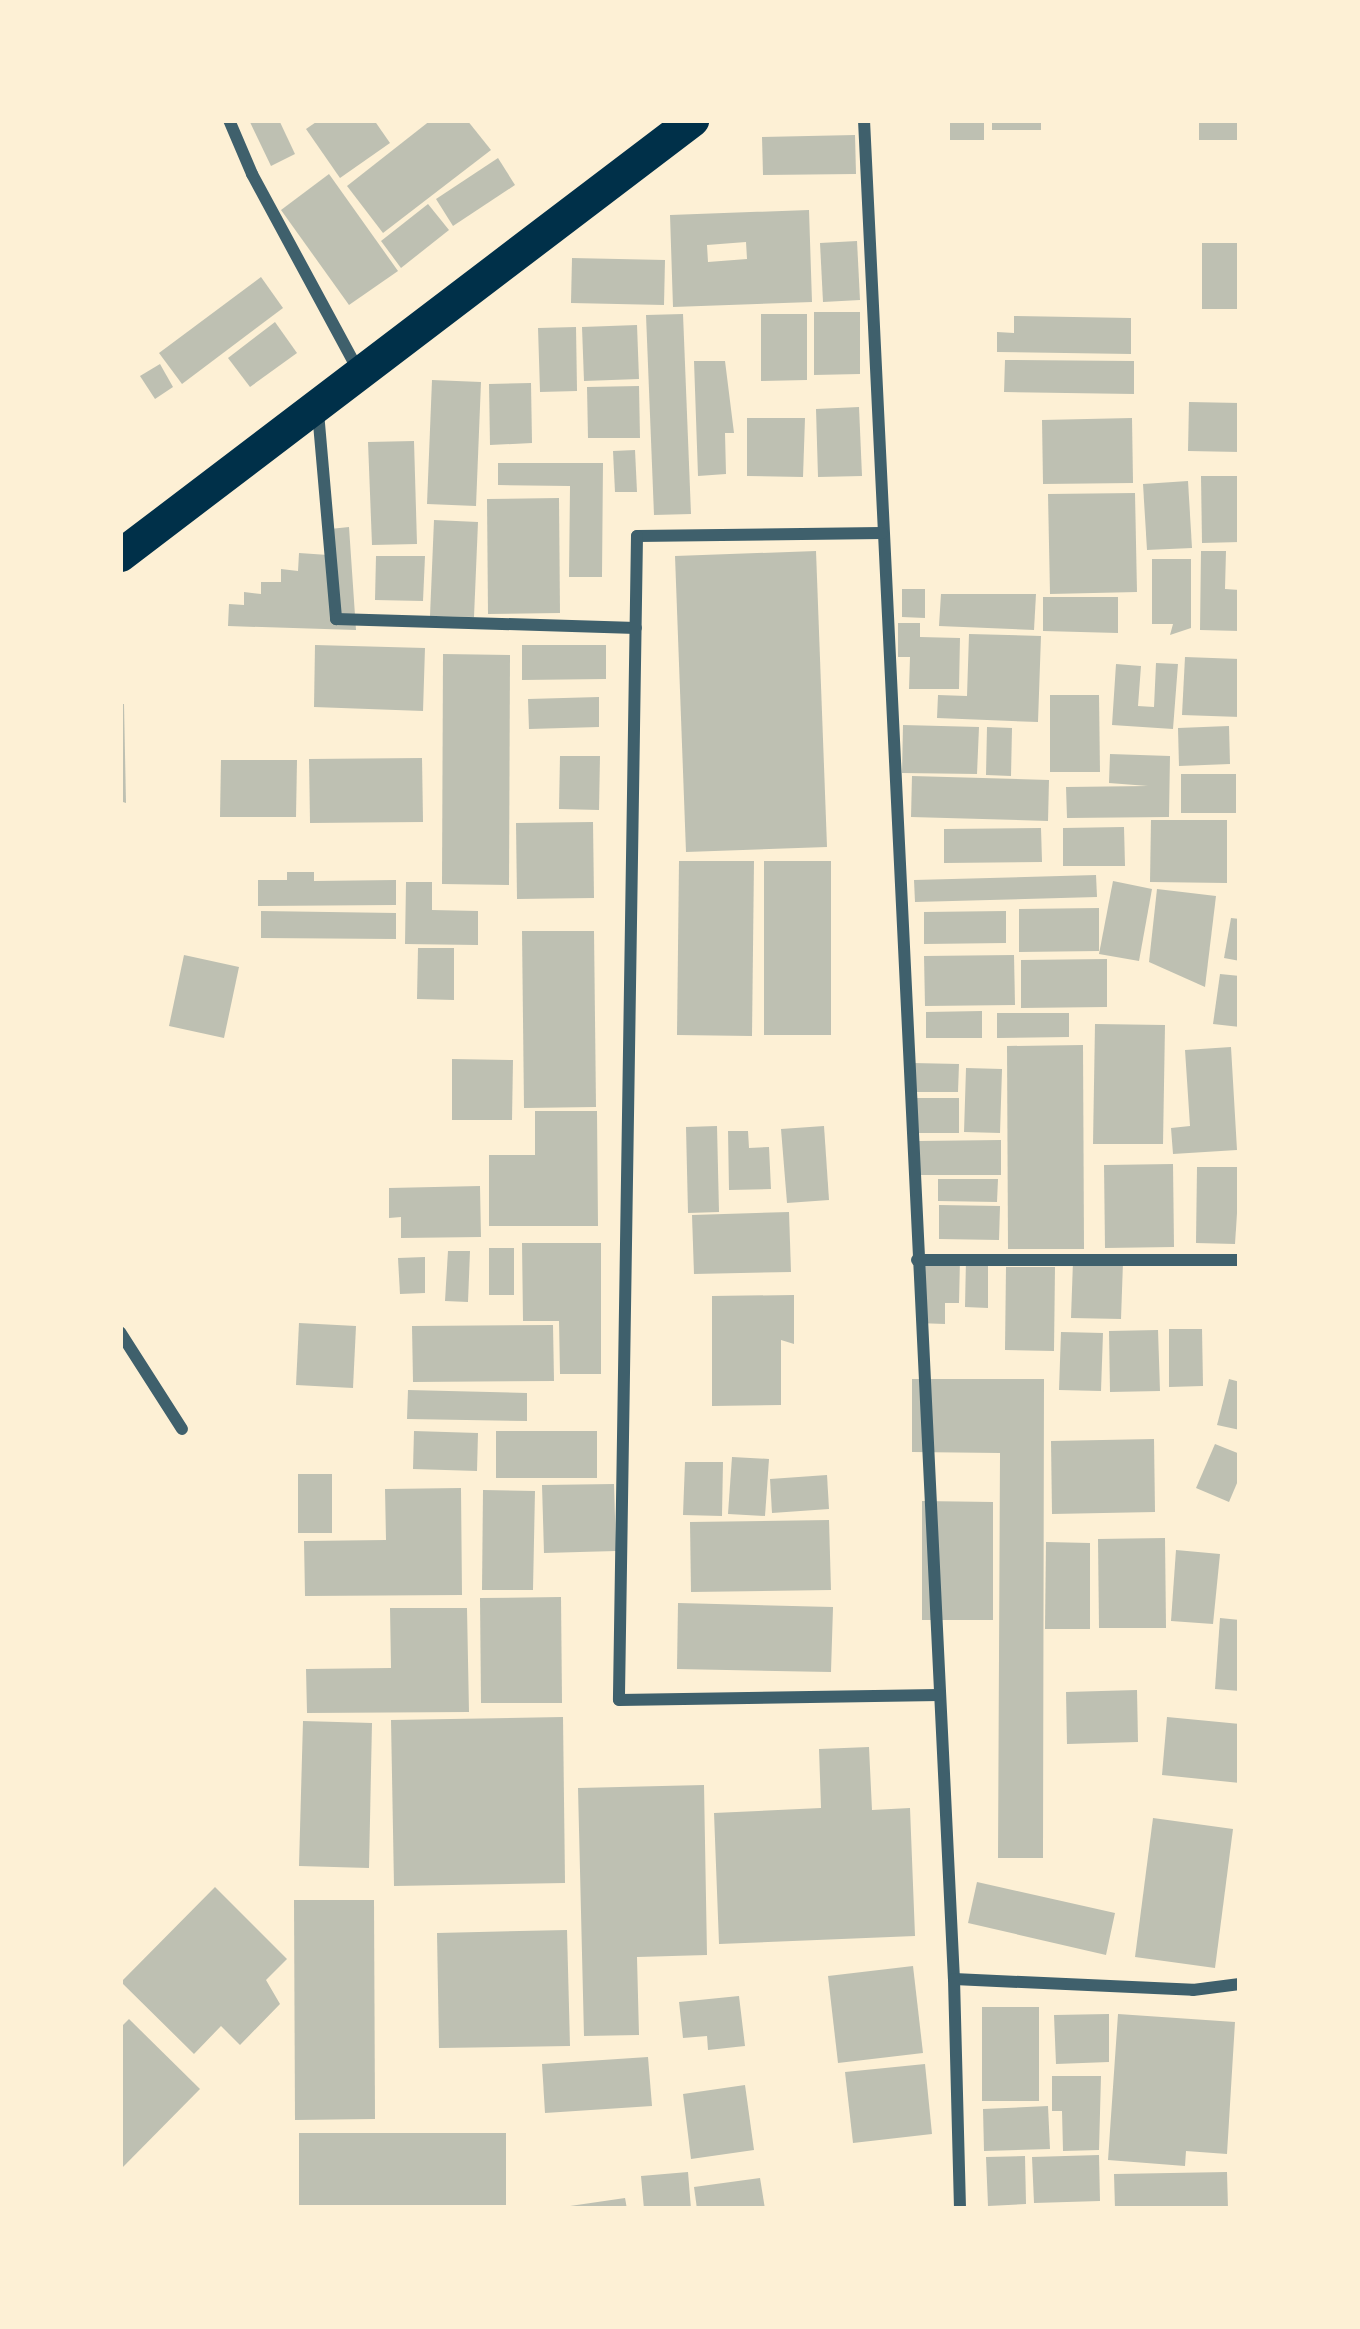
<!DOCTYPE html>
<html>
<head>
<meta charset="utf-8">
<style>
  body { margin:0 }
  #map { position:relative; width:1360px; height:2329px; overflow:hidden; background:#fdf0d5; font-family:Helvetica,sans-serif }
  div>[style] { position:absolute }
  .building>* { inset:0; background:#bec0b2 }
  .minor>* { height:12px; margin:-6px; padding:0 6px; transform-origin:6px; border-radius:6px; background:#3f606c }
  .trunk>* { height:33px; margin:-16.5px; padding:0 16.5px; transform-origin:16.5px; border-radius:16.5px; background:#003049 }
  span { translate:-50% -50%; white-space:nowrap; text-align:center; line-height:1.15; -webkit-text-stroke:9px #fdf0d5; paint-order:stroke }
  .frame { position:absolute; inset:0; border:123px solid #fdf0d5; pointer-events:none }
</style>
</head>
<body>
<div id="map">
  <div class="building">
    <div style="clip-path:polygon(249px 120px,279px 120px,295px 154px,271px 166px)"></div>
    <div style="clip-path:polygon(319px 120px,374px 120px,390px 143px,340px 178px,306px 129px)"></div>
    <div style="clip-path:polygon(431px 120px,467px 120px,491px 150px,383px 233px,347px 186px)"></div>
    <div style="clip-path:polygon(950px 120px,984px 120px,984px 140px,950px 140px)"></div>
    <div style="clip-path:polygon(992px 120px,1041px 120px,1041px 130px,992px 130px)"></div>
    <div style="clip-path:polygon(1199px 120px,1240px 120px,1240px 140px,1199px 140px)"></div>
    <div style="clip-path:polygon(855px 135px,856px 174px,763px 175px,762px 137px)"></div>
    <div style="clip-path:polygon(498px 158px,515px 185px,453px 226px,436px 199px)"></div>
    <div style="clip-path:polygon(329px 174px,398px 271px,349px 305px,281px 210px)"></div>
    <div style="clip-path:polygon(428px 204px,449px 230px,401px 268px,381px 241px)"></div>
    <div style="clip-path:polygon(evenodd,809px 210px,812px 302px,673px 307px,670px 215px,809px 210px,746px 242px,747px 259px,708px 262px,707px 245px,746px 242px)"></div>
    <div style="clip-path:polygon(857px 241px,860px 300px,823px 302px,820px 243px)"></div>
    <div style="clip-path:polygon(1202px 243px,1240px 243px,1240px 309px,1202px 309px)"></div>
    <div style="clip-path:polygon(572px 258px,665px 260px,664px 305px,571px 303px)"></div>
    <div style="clip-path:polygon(261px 277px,283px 308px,182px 384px,159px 353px)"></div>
    <div style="clip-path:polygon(814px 312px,860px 312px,860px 374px,814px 375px)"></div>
    <div style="clip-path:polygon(683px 314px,691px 514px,654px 515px,646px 315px)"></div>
    <div style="clip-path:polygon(761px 314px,807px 314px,807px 380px,761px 381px)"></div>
    <div style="clip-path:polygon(1014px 316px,1131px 318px,1131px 354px,997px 352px,997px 332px,1014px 333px)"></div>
    <div style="clip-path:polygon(275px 322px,297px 353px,250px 387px,228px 358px)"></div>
    <div style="clip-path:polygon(637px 325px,639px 379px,584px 381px,582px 327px)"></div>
    <div style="clip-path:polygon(576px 327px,577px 391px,540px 392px,538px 328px)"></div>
    <div style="clip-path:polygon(1005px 360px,1134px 361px,1134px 394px,1004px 392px)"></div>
    <div style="clip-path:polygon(694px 361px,725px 361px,734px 433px,725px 433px,726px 474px,698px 476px)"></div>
    <div style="clip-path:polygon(160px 364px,173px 387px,155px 399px,140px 376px)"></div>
    <div style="clip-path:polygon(432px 380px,481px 382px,476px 506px,427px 504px)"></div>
    <div style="clip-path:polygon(531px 383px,532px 443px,490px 445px,489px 384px)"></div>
    <div style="clip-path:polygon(639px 386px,640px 438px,588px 438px,587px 387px)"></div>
    <div style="clip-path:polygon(1189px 402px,1240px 403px,1240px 452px,1188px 451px)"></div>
    <div style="clip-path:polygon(859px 407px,862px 476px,818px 477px,816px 409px)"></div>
    <div style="clip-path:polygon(747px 418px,805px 418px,803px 477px,747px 476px)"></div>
    <div style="clip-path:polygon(1132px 418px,1133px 483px,1043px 484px,1042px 420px)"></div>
    <div style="clip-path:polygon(414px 441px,417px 544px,372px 545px,368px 442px)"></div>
    <div style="clip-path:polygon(635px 450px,637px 492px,615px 492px,613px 451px)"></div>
    <div style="clip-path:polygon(498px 463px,603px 463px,602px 577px,569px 577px,570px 486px,498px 485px)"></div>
    <div style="clip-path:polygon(1201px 476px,1240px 476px,1240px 542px,1202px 543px)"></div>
    <div style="clip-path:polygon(1188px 481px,1192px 548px,1147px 550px,1143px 484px)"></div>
    <div style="clip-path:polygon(1135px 493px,1137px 592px,1050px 594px,1048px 494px)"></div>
    <div style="clip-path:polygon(559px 498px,560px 613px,488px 614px,487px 499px)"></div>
    <div style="clip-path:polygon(434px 520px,478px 522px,474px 617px,430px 616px)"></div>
    <div style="clip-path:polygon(349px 527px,356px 630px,228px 626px,229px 604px,244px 605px,244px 592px,261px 594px,261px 582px,281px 582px,281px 569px,298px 571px,299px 553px,328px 555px,330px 529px)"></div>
    <div style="clip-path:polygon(816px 551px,827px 847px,686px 852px,675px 556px)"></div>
    <div style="clip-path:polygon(1201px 551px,1226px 551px,1225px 589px,1240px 590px,1240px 631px,1200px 630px)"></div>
    <div style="clip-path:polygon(376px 556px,425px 556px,423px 601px,375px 600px)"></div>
    <div style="clip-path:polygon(1152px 559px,1191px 559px,1191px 628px,1170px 635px,1173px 624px,1152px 624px)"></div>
    <div style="clip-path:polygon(902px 589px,925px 589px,925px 618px,902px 617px)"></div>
    <div style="clip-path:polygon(941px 594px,1036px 594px,1034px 630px,939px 626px)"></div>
    <div style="clip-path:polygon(1043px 597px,1118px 597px,1118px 633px,1043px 631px)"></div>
    <div style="clip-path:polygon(898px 623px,920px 623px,920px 637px,960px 638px,959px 689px,909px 689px,910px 657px,898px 657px)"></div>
    <div style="clip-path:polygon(969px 634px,1041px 636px,1038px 722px,937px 718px,938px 695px,967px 696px)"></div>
    <div style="clip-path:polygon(315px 645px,425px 648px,423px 711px,314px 707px)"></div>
    <div style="clip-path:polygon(522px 645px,606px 645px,606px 679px,522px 680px)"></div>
    <div style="clip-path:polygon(443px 654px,510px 655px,509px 885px,442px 884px)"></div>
    <div style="clip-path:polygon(1185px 657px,1240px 659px,1240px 717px,1182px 715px)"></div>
    <div style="clip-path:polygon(1156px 663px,1178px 664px,1173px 729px,1112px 725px,1116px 664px,1141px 666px,1138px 706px,1154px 707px)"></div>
    <div style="clip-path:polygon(1050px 695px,1099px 695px,1100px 772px,1050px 772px)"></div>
    <div style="clip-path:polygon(599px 697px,599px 727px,529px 729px,528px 699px)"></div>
    <div style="clip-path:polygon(120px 704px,124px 704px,126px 803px,120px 801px)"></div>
    <div style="clip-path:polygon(903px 725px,979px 727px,977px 774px,902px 773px)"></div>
    <div style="clip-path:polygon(1229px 726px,1230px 764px,1179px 766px,1178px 728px)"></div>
    <div style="clip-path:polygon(987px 727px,1012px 728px,1011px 776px,986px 775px)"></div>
    <div style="clip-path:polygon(1110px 754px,1170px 756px,1169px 817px,1067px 818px,1066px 787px,1148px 786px,1109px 783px)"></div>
    <div style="clip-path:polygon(560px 756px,600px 756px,599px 810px,559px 809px)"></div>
    <div style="clip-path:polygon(422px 758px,423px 822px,310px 823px,309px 759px)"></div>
    <div style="clip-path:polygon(221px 760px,297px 760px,296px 817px,220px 817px)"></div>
    <div style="clip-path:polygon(1181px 774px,1236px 774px,1236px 813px,1181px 813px)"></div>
    <div style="clip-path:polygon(912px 776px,1049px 780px,1048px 821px,911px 817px)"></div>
    <div style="clip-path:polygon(1151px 820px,1227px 820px,1227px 883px,1150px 882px)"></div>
    <div style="clip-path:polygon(593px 822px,594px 898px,517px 899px,516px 823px)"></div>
    <div style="clip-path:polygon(1124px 827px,1125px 866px,1063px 866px,1063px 828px)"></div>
    <div style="clip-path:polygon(1041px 828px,1042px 862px,944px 863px,944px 829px)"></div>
    <div style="clip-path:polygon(679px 861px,754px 861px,752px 1036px,677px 1035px)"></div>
    <div style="clip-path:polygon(764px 861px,831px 861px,831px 1035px,764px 1035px)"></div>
    <div style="clip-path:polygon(287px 872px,314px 872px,314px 881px,396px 880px,396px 905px,258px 906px,258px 880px,287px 880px)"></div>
    <div style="clip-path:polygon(1096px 875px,1097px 897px,915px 902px,914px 880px)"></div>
    <div style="clip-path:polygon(1113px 881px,1152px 889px,1139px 961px,1099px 954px)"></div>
    <div style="clip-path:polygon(406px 882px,432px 882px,432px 910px,478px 911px,478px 945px,405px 944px)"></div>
    <div style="clip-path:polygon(1157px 889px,1216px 896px,1205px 987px,1149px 962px)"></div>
    <div style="clip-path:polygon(1099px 908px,1099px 951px,1019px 952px,1019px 909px)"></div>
    <div style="clip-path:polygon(261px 911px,396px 913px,396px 939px,261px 938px)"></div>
    <div style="clip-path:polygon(1006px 911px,1006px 943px,924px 944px,924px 912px)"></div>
    <div style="clip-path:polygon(1231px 918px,1240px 919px,1240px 961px,1224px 958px)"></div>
    <div style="clip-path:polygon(522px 931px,594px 931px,596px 1107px,524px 1108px)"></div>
    <div style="clip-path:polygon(418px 948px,454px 948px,454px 1000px,417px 999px)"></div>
    <div style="clip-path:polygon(184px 955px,239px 967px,224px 1038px,169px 1026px)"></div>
    <div style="clip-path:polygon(1014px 955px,1015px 1005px,925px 1006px,924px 956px)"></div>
    <div style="clip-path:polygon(1107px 959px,1107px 1007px,1021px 1008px,1021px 960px)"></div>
    <div style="clip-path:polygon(1220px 974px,1240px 976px,1240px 1027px,1213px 1024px)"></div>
    <div style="clip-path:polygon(982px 1011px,982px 1038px,926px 1038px,926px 1012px)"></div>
    <div style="clip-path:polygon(997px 1013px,1069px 1013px,1069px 1037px,997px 1038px)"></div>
    <div style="clip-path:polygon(1095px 1024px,1165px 1025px,1163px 1144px,1093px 1144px)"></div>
    <div style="clip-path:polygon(1083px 1045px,1084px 1249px,1008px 1249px,1007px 1046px)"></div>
    <div style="clip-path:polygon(1231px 1047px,1237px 1150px,1173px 1154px,1171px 1128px,1190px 1126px,1185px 1050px)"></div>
    <div style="clip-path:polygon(452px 1059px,513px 1060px,512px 1120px,452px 1120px)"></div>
    <div style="clip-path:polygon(913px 1063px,959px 1064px,958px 1092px,913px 1092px)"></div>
    <div style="clip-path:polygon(966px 1068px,1002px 1069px,1000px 1133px,964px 1132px)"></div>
    <div style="clip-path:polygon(913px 1098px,959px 1098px,959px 1133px,913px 1133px)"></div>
    <div style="clip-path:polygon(535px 1111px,597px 1111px,598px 1226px,489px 1226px,489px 1155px,535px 1155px)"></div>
    <div style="clip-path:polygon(717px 1126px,719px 1212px,688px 1213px,686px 1127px)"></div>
    <div style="clip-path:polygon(824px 1126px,829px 1200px,787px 1203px,781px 1129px)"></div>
    <div style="clip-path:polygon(728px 1131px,748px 1131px,749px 1148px,769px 1147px,771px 1189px,729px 1190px)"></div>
    <div style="clip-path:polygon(1001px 1140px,1001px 1175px,918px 1175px,918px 1141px)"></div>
    <div style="clip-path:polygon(1173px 1164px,1174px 1247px,1105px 1248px,1104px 1165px)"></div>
    <div style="clip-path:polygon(1197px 1167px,1240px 1167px,1235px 1244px,1196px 1243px)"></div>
    <div style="clip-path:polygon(938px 1179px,998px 1179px,997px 1202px,938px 1201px)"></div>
    <div style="clip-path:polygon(480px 1186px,481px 1237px,401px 1238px,401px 1217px,389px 1218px,389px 1188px)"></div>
    <div style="clip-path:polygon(939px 1205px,1000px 1206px,999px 1240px,939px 1239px)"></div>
    <div style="clip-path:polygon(789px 1212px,791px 1272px,694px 1274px,692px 1215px)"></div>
    <div style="clip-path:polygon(522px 1243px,601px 1243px,601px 1374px,560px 1374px,559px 1321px,523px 1321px)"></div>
    <div style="clip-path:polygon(489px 1248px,514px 1248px,514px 1295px,489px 1295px)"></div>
    <div style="clip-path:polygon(448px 1251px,470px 1251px,468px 1302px,445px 1301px)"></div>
    <div style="clip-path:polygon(425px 1257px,425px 1293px,400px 1294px,398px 1258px)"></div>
    <div style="clip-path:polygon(917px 1258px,960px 1259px,959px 1303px,945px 1303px,945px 1324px,917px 1323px)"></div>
    <div style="clip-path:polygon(966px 1259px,988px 1260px,988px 1308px,965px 1307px)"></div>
    <div style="clip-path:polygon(1073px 1261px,1123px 1262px,1121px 1319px,1071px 1318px)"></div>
    <div style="clip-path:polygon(1006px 1267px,1055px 1267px,1054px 1351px,1005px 1350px)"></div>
    <div style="clip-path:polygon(794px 1295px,794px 1344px,781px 1340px,781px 1405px,712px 1406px,712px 1296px)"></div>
    <div style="clip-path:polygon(299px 1323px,356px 1326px,353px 1388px,296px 1385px)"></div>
    <div style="clip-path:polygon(553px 1325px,554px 1381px,413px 1382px,412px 1326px)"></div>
    <div style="clip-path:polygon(1169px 1329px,1202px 1329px,1203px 1386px,1169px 1387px)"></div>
    <div style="clip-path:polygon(1158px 1330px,1160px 1391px,1110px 1392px,1109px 1331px)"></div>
    <div style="clip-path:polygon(1061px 1332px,1103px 1333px,1101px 1391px,1059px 1390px)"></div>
    <div style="clip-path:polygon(912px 1379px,1044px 1379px,1043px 1858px,998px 1858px,1000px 1453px,912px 1452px)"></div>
    <div style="clip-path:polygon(1229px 1379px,1240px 1382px,1240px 1430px,1217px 1425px)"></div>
    <div style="clip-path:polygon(408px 1390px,527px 1393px,527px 1421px,407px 1419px)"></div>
    <div style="clip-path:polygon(414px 1431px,478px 1433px,477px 1471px,413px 1469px)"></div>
    <div style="clip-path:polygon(496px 1431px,597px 1431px,597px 1478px,496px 1478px)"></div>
    <div style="clip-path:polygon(1154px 1439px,1155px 1512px,1052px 1514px,1051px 1441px)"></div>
    <div style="clip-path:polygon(1215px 1444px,1240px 1454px,1240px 1476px,1229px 1502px,1196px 1488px)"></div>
    <div style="clip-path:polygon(732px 1457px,769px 1459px,765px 1516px,728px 1514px)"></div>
    <div style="clip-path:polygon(685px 1462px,723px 1462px,722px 1516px,683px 1515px)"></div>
    <div style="clip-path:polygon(298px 1474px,332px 1474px,332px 1533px,298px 1533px)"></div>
    <div style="clip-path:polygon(827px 1475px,829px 1509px,772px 1513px,770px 1479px)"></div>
    <div style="clip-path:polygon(614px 1484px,616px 1551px,544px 1553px,542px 1485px)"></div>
    <div style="clip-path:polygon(461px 1488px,462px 1595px,305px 1596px,304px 1541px,386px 1540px,385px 1489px)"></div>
    <div style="clip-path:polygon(483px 1490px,535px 1491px,533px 1590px,482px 1590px)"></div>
    <div style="clip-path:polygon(922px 1501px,993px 1502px,993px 1620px,922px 1620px)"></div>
    <div style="clip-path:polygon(829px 1520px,831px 1590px,691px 1592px,690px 1522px)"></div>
    <div style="clip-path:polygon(1165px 1538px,1166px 1628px,1099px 1628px,1098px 1539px)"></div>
    <div style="clip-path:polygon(1046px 1542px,1090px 1543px,1090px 1629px,1045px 1629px)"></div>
    <div style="clip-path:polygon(1176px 1550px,1220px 1554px,1213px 1624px,1171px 1621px)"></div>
    <div style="clip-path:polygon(561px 1597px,562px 1703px,481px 1703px,480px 1598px)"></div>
    <div style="clip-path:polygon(678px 1603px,833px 1607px,831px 1672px,677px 1669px)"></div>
    <div style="clip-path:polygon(390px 1608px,467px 1608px,469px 1712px,307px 1713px,306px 1669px,391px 1668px)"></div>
    <div style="clip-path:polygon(1220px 1618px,1240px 1620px,1240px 1691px,1215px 1689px)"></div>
    <div style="clip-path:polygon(1137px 1690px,1138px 1742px,1067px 1744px,1066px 1692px)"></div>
    <div style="clip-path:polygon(563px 1717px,565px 1883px,394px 1886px,391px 1720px)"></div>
    <div style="clip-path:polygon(1167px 1717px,1240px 1724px,1240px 1783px,1162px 1775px)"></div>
    <div style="clip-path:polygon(303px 1721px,372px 1723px,369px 1868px,299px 1866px)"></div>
    <div style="clip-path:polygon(869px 1747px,872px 1810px,910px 1808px,915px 1936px,719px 1944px,714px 1813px,821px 1808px,819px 1749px)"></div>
    <div style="clip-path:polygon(704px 1785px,707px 1955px,637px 1957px,639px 2035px,584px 2036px,578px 1788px)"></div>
    <div style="clip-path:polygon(1153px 1818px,1233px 1829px,1215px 1968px,1135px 1957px)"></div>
    <div style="clip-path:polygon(977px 1882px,1115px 1913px,1106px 1955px,968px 1923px)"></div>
    <div style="clip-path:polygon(215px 1887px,287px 1959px,266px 1980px,280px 2004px,240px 2045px,221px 2026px,194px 2054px,121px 1982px)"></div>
    <div style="clip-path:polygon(294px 1900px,374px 1900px,375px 2119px,295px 2120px)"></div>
    <div style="clip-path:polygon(567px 1930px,570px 2046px,439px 2048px,437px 1933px)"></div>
    <div style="clip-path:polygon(913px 1966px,923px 2053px,838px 2063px,828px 1976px)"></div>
    <div style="clip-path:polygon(739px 1996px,745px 2046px,708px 2050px,707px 2036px,683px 2038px,679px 2002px)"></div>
    <div style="clip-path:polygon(982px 2007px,1039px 2007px,1039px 2101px,982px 2101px)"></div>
    <div style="clip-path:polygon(1109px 2014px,1109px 2062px,1056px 2064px,1054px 2015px)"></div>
    <div style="clip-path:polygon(1118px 2014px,1235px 2022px,1227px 2154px,1186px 2151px,1185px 2166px,1108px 2160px)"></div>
    <div style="clip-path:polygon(129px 2019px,200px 2089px,120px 2170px,120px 2028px)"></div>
    <div style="clip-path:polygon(648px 2057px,652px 2106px,545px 2113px,542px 2064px)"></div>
    <div style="clip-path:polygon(925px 2064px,932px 2134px,853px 2143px,845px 2072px)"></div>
    <div style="clip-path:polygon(1052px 2076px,1101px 2076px,1099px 2150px,1063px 2151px,1062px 2111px,1052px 2111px)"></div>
    <div style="clip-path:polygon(745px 2085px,754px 2150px,691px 2159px,683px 2094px)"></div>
    <div style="clip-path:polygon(1048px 2106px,1050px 2149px,984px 2151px,983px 2109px)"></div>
    <div style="clip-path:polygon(299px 2133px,506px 2133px,506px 2205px,299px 2205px)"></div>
    <div style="clip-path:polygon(1099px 2155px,1100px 2201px,1034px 2203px,1032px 2157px)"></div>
    <div style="clip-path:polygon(1025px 2156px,1026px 2204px,988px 2206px,986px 2157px)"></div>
    <div style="clip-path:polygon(688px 2172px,691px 2209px,644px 2209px,641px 2176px)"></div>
    <div style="clip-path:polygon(1227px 2172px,1228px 2209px,1115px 2209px,1114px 2174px)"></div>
    <div style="clip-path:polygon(760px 2178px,765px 2209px,697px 2209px,694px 2187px)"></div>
    <div style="clip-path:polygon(625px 2198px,627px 2209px,571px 2209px,570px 2206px)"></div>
  </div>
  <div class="minor">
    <div style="left:229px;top:120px;width:59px;rotate:66.9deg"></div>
    <div style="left:252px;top:174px;width:225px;rotate:61.6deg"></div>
    <div style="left:864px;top:120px;width:1861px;rotate:87.23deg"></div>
    <div style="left:954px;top:1979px;width:239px;rotate:2.6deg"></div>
    <div style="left:1193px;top:1990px;width:47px;rotate:-7.3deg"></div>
    <div style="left:318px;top:412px;width:208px;rotate:85deg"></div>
    <div style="left:336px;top:619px;width:300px;rotate:1.7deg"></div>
    <div style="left:882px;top:533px;width:245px;rotate:179.3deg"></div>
    <div style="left:637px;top:536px;width:1164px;rotate:90.89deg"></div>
    <div style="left:619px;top:1700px;width:320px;rotate:-0.9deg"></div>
    <div style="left:917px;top:1260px;width:323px"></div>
    <div style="left:120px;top:1332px;width:115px;rotate:57.4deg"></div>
    <div style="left:954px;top:1979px;width:230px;rotate:88.5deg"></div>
  </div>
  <div class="trunk">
    <div style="left:120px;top:555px;width:719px;rotate:-37.25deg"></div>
  </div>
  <div class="frame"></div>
</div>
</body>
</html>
